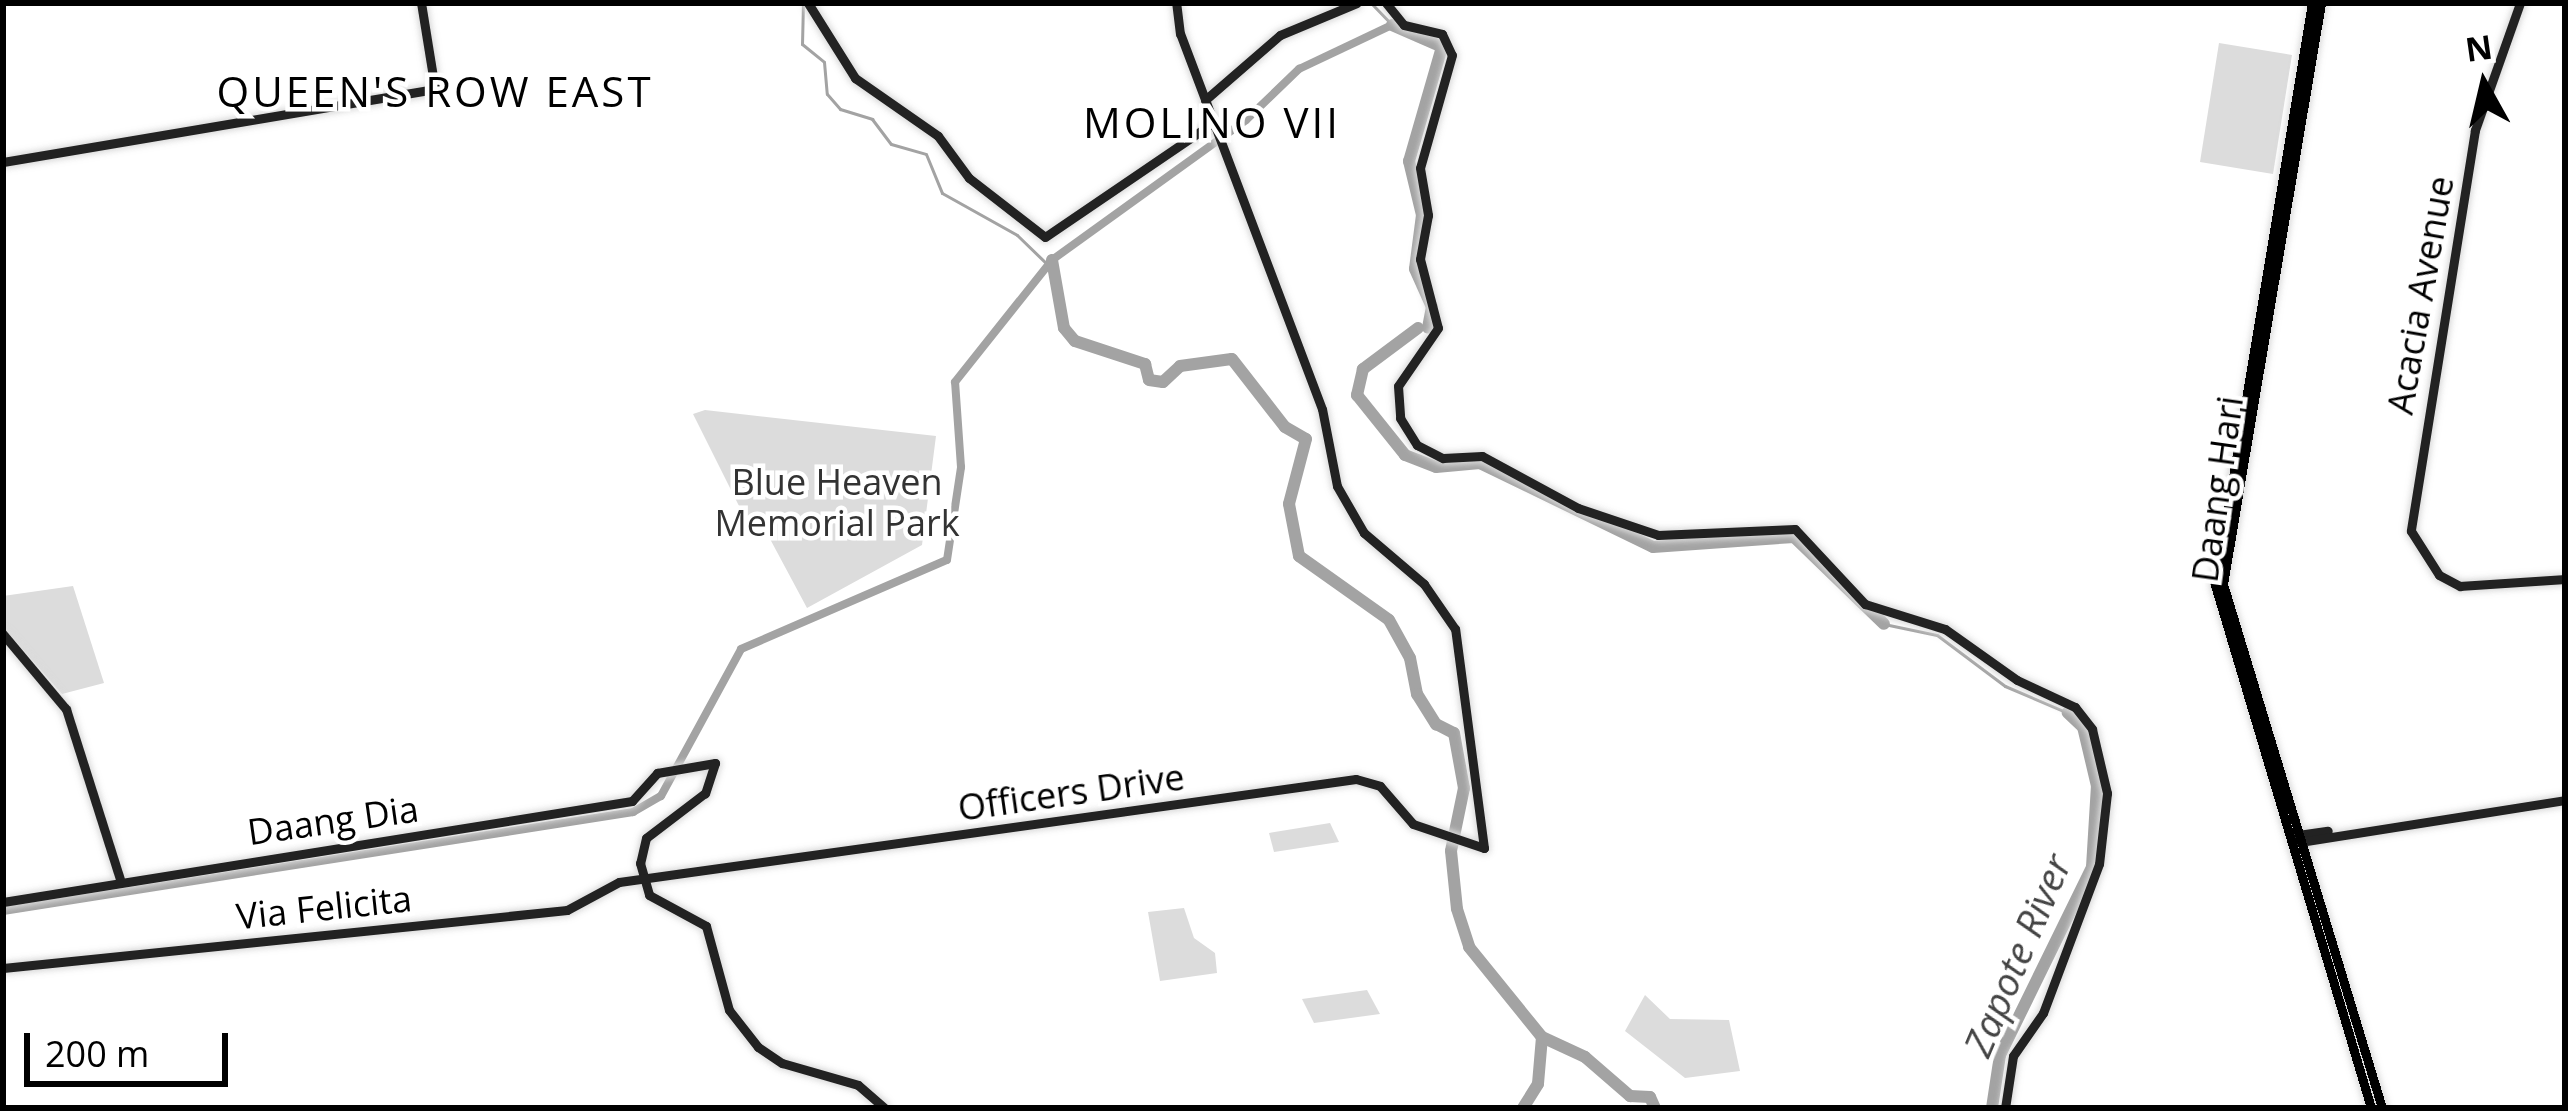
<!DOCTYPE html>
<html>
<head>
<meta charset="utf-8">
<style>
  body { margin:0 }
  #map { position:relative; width:2568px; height:1111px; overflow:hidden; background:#fff; font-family:"Open Sans",sans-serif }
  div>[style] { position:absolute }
  .green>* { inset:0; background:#dcdcdc }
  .stream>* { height:3px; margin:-1.5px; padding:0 1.5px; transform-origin:1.5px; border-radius:1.5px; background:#a3a3a3 }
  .canal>* { height:8px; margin:-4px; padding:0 4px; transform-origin:4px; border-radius:4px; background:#a3a3a3 }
  .river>* { height:12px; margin:-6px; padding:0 6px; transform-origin:6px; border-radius:6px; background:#a3a3a3 }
  .roads { filter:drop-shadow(0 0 3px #dbdbdb) drop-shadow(0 0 3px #dbdbdb) }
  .secondary>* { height:9px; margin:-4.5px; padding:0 4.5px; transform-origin:4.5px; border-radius:4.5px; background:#222 }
  .primary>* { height:9px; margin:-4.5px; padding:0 4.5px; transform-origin:4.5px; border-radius:4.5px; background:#000 }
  span { translate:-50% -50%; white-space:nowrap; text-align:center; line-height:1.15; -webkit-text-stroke:9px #fff; paint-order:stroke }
  .street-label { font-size:36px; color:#000 }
  .park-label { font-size:36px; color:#333 }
  .water-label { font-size:39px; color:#444; font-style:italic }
  .quarter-label { font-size:42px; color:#000; letter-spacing:3px }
  .frame { position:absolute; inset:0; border:6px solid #000; pointer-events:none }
  .north { position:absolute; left:2424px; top:24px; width:120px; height:120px; -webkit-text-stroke:9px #fff; paint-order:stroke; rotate:352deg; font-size:33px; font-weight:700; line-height:48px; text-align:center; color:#000 }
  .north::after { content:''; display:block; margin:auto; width:42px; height:54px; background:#000; clip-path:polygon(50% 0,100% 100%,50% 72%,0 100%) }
  .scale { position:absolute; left:24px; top:1033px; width:204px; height:54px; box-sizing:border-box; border:6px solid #000; border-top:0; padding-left:15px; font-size:36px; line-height:42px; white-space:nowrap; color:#000; -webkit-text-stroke:9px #fff; paint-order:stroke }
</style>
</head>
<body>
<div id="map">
  <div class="green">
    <div style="clip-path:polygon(2219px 43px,2292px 55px,2273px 174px,2200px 162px)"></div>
    <div style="clip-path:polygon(705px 410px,936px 436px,922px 545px,807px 608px,762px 524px,749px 526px,693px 414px)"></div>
    <div style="clip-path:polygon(73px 586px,104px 683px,62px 694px,3px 627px,3px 596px)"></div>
    <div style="clip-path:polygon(1330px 823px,1339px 842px,1274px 852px,1269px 833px)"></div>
    <div style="clip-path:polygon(1184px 908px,1194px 938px,1215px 953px,1217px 973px,1160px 981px,1148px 912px)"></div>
    <div style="clip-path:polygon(1367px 990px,1380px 1014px,1314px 1023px,1302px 999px)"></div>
    <div style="clip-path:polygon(1645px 995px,1670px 1019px,1729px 1020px,1740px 1071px,1685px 1078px,1625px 1031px)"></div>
  </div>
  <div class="stream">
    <div style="left:803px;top:3px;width:41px;rotate:91.4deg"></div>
    <div style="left:802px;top:44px;width:28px;rotate:39deg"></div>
    <div style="left:824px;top:62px;width:32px;rotate:85deg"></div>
    <div style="left:827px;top:94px;width:20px;rotate:49deg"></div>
    <div style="left:840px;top:109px;width:34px;rotate:17deg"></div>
    <div style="left:872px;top:119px;width:31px;rotate:53deg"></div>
    <div style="left:891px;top:144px;width:36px;rotate:16deg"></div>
    <div style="left:926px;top:154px;width:42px;rotate:67.7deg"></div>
    <div style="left:942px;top:193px;width:86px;rotate:29.2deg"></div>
    <div style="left:1017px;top:235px;width:43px;rotate:44.1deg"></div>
    <div style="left:1371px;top:3px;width:30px;rotate:46deg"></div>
    <div style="left:1884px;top:624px;width:54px;rotate:11.7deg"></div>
    <div style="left:1937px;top:635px;width:85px;rotate:36.9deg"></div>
    <div style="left:2005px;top:686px;width:69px;rotate:23.2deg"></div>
  </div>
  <div class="canal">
    <div style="left:3px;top:911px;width:638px;rotate:-8.93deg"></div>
    <div style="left:633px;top:812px;width:32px;rotate:-30deg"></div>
    <div style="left:661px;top:796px;width:167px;rotate:-61.4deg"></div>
    <div style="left:741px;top:649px;width:224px;rotate:-23.4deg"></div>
    <div style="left:947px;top:560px;width:94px;rotate:-81.4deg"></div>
    <div style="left:961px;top:467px;width:85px;rotate:-94deg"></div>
    <div style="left:955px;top:382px;width:156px;rotate:-51.5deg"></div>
    <div style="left:1052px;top:260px;width:239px;rotate:-35.8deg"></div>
    <div style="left:1246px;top:120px;width:74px;rotate:-43.9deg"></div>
    <div style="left:1299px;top:69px;width:103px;rotate:-25.3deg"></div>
  </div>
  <div class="river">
    <div style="left:1392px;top:25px;width:55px;rotate:23.7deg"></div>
    <div style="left:1442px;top:47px;width:119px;rotate:106.1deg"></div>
    <div style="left:1409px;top:161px;width:56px;rotate:76.5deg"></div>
    <div style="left:1422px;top:215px;width:54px;rotate:97.4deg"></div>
    <div style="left:1415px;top:269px;width:42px;rotate:65.9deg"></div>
    <div style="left:1432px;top:307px;width:21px;rotate:101deg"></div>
    <div style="left:1052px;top:260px;width:69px;rotate:80deg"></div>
    <div style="left:1064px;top:328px;width:17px;rotate:50deg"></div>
    <div style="left:1075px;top:341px;width:74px;rotate:18.2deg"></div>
    <div style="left:1145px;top:364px;width:16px;rotate:76deg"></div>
    <div style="left:1149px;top:380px;width:14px;rotate:8deg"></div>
    <div style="left:1163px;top:382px;width:23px;rotate:-43deg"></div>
    <div style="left:1180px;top:366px;width:52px;rotate:-7.7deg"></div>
    <div style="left:1232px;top:359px;width:86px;rotate:52.1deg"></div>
    <div style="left:1285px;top:427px;width:24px;rotate:30deg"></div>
    <div style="left:1306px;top:439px;width:67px;rotate:104.7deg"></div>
    <div style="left:1289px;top:504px;width:53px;rotate:79.1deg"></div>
    <div style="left:1299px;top:556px;width:110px;rotate:35.4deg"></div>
    <div style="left:1389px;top:620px;width:43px;rotate:61.1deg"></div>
    <div style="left:1410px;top:658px;width:37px;rotate:79deg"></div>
    <div style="left:1417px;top:694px;width:36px;rotate:58deg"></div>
    <div style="left:1436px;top:724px;width:20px;rotate:27deg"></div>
    <div style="left:1454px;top:733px;width:56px;rotate:79.7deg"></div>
    <div style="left:1464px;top:788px;width:64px;rotate:101.7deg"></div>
    <div style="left:1451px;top:851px;width:58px;rotate:84.1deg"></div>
    <div style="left:1457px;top:909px;width:40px;rotate:72deg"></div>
    <div style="left:1469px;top:947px;width:116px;rotate:51deg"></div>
    <div style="left:1542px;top:1037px;width:47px;rotate:94.9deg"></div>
    <div style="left:1538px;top:1084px;width:28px;rotate:122deg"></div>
    <div style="left:1418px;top:328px;width:69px;rotate:143.3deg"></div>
    <div style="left:1363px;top:369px;width:27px;rotate:103deg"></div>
    <div style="left:1357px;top:395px;width:77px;rotate:51.3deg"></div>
    <div style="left:1405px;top:455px;width:33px;rotate:21deg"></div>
    <div style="left:1436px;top:467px;width:44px;rotate:-5.2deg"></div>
    <div style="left:1480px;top:463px;width:192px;rotate:25.9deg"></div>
    <div style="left:1653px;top:547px;width:141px;rotate:-4.1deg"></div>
    <div style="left:1794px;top:537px;width:125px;rotate:44deg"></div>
    <div style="left:1542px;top:1037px;width:47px;rotate:24.9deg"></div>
    <div style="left:1585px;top:1057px;width:60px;rotate:40.9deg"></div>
    <div style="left:1630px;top:1096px;width:20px;rotate:3deg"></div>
    <div style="left:1650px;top:1097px;width:12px;rotate:66deg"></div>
    <div style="left:1992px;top:1108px;width:54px;rotate:-81.4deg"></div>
    <div style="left:2000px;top:1055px;width:209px;rotate:-63.9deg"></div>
    <div style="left:2092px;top:867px;width:81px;rotate:-86.5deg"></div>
    <div style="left:2097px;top:786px;width:61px;rotate:-103.3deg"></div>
    <div style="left:2083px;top:727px;width:21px;rotate:-137deg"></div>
  </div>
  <div class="roads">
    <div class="secondary">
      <div style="left:808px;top:3px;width:89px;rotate:57.9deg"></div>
      <div style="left:855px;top:78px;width:101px;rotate:34.9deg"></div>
      <div style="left:938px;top:136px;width:52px;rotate:53.6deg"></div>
      <div style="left:969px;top:178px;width:96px;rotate:37.8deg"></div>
      <div style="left:1045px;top:237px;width:204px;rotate:-34.2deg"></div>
      <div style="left:1386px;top:3px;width:28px;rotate:51deg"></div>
      <div style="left:1404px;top:25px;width:39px;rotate:13deg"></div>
      <div style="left:1442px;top:34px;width:23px;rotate:65deg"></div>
      <div style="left:1452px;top:55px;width:117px;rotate:105.8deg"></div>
      <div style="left:1420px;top:168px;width:48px;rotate:80.3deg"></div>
      <div style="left:1428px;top:215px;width:45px;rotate:100.3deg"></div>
      <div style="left:1420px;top:259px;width:71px;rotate:75.4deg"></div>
      <div style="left:1438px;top:328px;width:70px;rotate:124.6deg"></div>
      <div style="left:1398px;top:386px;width:32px;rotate:86deg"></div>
      <div style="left:1400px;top:418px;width:32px;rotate:58deg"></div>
      <div style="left:1417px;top:445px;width:29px;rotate:27deg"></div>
      <div style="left:1443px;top:458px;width:39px;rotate:-3deg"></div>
      <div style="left:1482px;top:456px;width:109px;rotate:28.4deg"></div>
      <div style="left:1578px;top:508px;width:84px;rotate:18.6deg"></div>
      <div style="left:1658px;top:535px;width:137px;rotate:-2.5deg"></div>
      <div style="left:1795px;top:529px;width:103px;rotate:47deg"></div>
      <div style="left:1865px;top:604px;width:84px;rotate:17.4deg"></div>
      <div style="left:1945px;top:629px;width:88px;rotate:35.3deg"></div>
      <div style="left:2017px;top:680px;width:64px;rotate:25deg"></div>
      <div style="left:2075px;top:707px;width:28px;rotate:52deg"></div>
      <div style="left:2092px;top:729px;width:66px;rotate:76.8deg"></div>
      <div style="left:2107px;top:793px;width:71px;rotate:96.4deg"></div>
      <div style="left:2099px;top:864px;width:159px;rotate:110.6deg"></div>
      <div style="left:2043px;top:1013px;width:52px;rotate:124.9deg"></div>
      <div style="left:2013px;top:1056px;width:53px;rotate:98.7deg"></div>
      <div style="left:2520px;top:3px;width:135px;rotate:109.5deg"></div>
      <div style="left:2475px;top:130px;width:406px;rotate:99.1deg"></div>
      <div style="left:2411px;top:531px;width:52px;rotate:57.5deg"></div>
      <div style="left:2439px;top:575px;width:24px;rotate:28deg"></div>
      <div style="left:2460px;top:586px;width:105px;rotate:-3.8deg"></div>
      <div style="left:1205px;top:100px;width:99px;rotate:-40.9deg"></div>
      <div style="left:1280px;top:35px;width:83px;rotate:-22.6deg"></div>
      <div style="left:3px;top:162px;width:438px;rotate:-9.6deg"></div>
      <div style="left:435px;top:89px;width:87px;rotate:-99.2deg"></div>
      <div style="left:3px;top:634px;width:98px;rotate:50deg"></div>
      <div style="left:66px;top:709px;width:178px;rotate:72.4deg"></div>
      <div style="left:2298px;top:835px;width:30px;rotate:-8deg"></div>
      <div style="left:2300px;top:842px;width:268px;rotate:-9deg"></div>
      <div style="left:3px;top:902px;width:637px;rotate:-9.12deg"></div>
      <div style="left:632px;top:801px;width:38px;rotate:-48deg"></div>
      <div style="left:657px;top:773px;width:59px;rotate:-9.8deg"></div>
      <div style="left:715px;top:763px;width:32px;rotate:108deg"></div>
      <div style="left:705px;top:793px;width:74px;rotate:142.7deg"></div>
      <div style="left:646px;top:838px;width:26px;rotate:103deg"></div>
      <div style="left:640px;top:863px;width:33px;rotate:74deg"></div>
      <div style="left:649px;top:895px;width:65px;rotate:28.5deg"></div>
      <div style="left:706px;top:926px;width:87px;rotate:74.7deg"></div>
      <div style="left:729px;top:1010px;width:47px;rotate:51.9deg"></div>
      <div style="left:758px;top:1047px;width:29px;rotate:34deg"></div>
      <div style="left:782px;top:1063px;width:79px;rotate:16.1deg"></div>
      <div style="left:858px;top:1085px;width:35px;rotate:41deg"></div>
      <div style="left:3px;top:968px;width:567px;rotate:-5.87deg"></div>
      <div style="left:567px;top:910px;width:59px;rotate:-28.3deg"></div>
      <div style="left:619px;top:882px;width:744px;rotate:-7.96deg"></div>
      <div style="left:1356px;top:779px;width:25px;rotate:16deg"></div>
      <div style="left:1380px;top:786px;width:50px;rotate:49deg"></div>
      <div style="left:1413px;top:824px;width:75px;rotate:18.7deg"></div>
      <div style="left:1484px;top:848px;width:221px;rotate:-97.5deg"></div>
      <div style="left:1455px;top:629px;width:55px;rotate:-124.6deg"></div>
      <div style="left:1424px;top:584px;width:79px;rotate:-139.6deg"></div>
      <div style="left:1364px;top:533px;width:54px;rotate:-119.9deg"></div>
      <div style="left:1337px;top:486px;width:78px;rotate:-101deg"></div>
      <div style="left:1322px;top:409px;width:401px;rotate:-110.7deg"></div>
      <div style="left:1180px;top:34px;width:31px;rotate:-97deg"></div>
    </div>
    <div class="primary">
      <div style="left:2312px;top:3px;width:590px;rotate:99.46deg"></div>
      <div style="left:2215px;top:585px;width:546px;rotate:73.39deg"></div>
      <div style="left:2321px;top:3px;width:589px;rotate:99.57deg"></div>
      <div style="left:2223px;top:584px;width:548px;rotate:73.12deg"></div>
    </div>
  </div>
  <div class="street-label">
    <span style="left:2420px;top:295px;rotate:-80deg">Acacia Avenue</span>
    <span style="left:2217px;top:489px;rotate:-82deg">Daang Hari</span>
    <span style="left:1071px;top:792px;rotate:-8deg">Officers Drive</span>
    <span style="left:333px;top:820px;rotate:-8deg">Daang Dia</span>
    <span style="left:324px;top:907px;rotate:-6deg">Via Felicita</span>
  </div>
  <div class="park-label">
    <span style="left:837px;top:502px">Blue Heaven<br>Memorial Park</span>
  </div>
  <div class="water-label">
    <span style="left:2017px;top:955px;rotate:-67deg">Zapote River</span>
  </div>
  <div class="quarter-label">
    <span style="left:435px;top:91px">QUEEN'S ROW EAST</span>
    <span style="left:1212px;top:122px">MOLINO VII</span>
  </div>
  <div class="frame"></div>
  <div class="north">N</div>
  <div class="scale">200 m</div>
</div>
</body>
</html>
